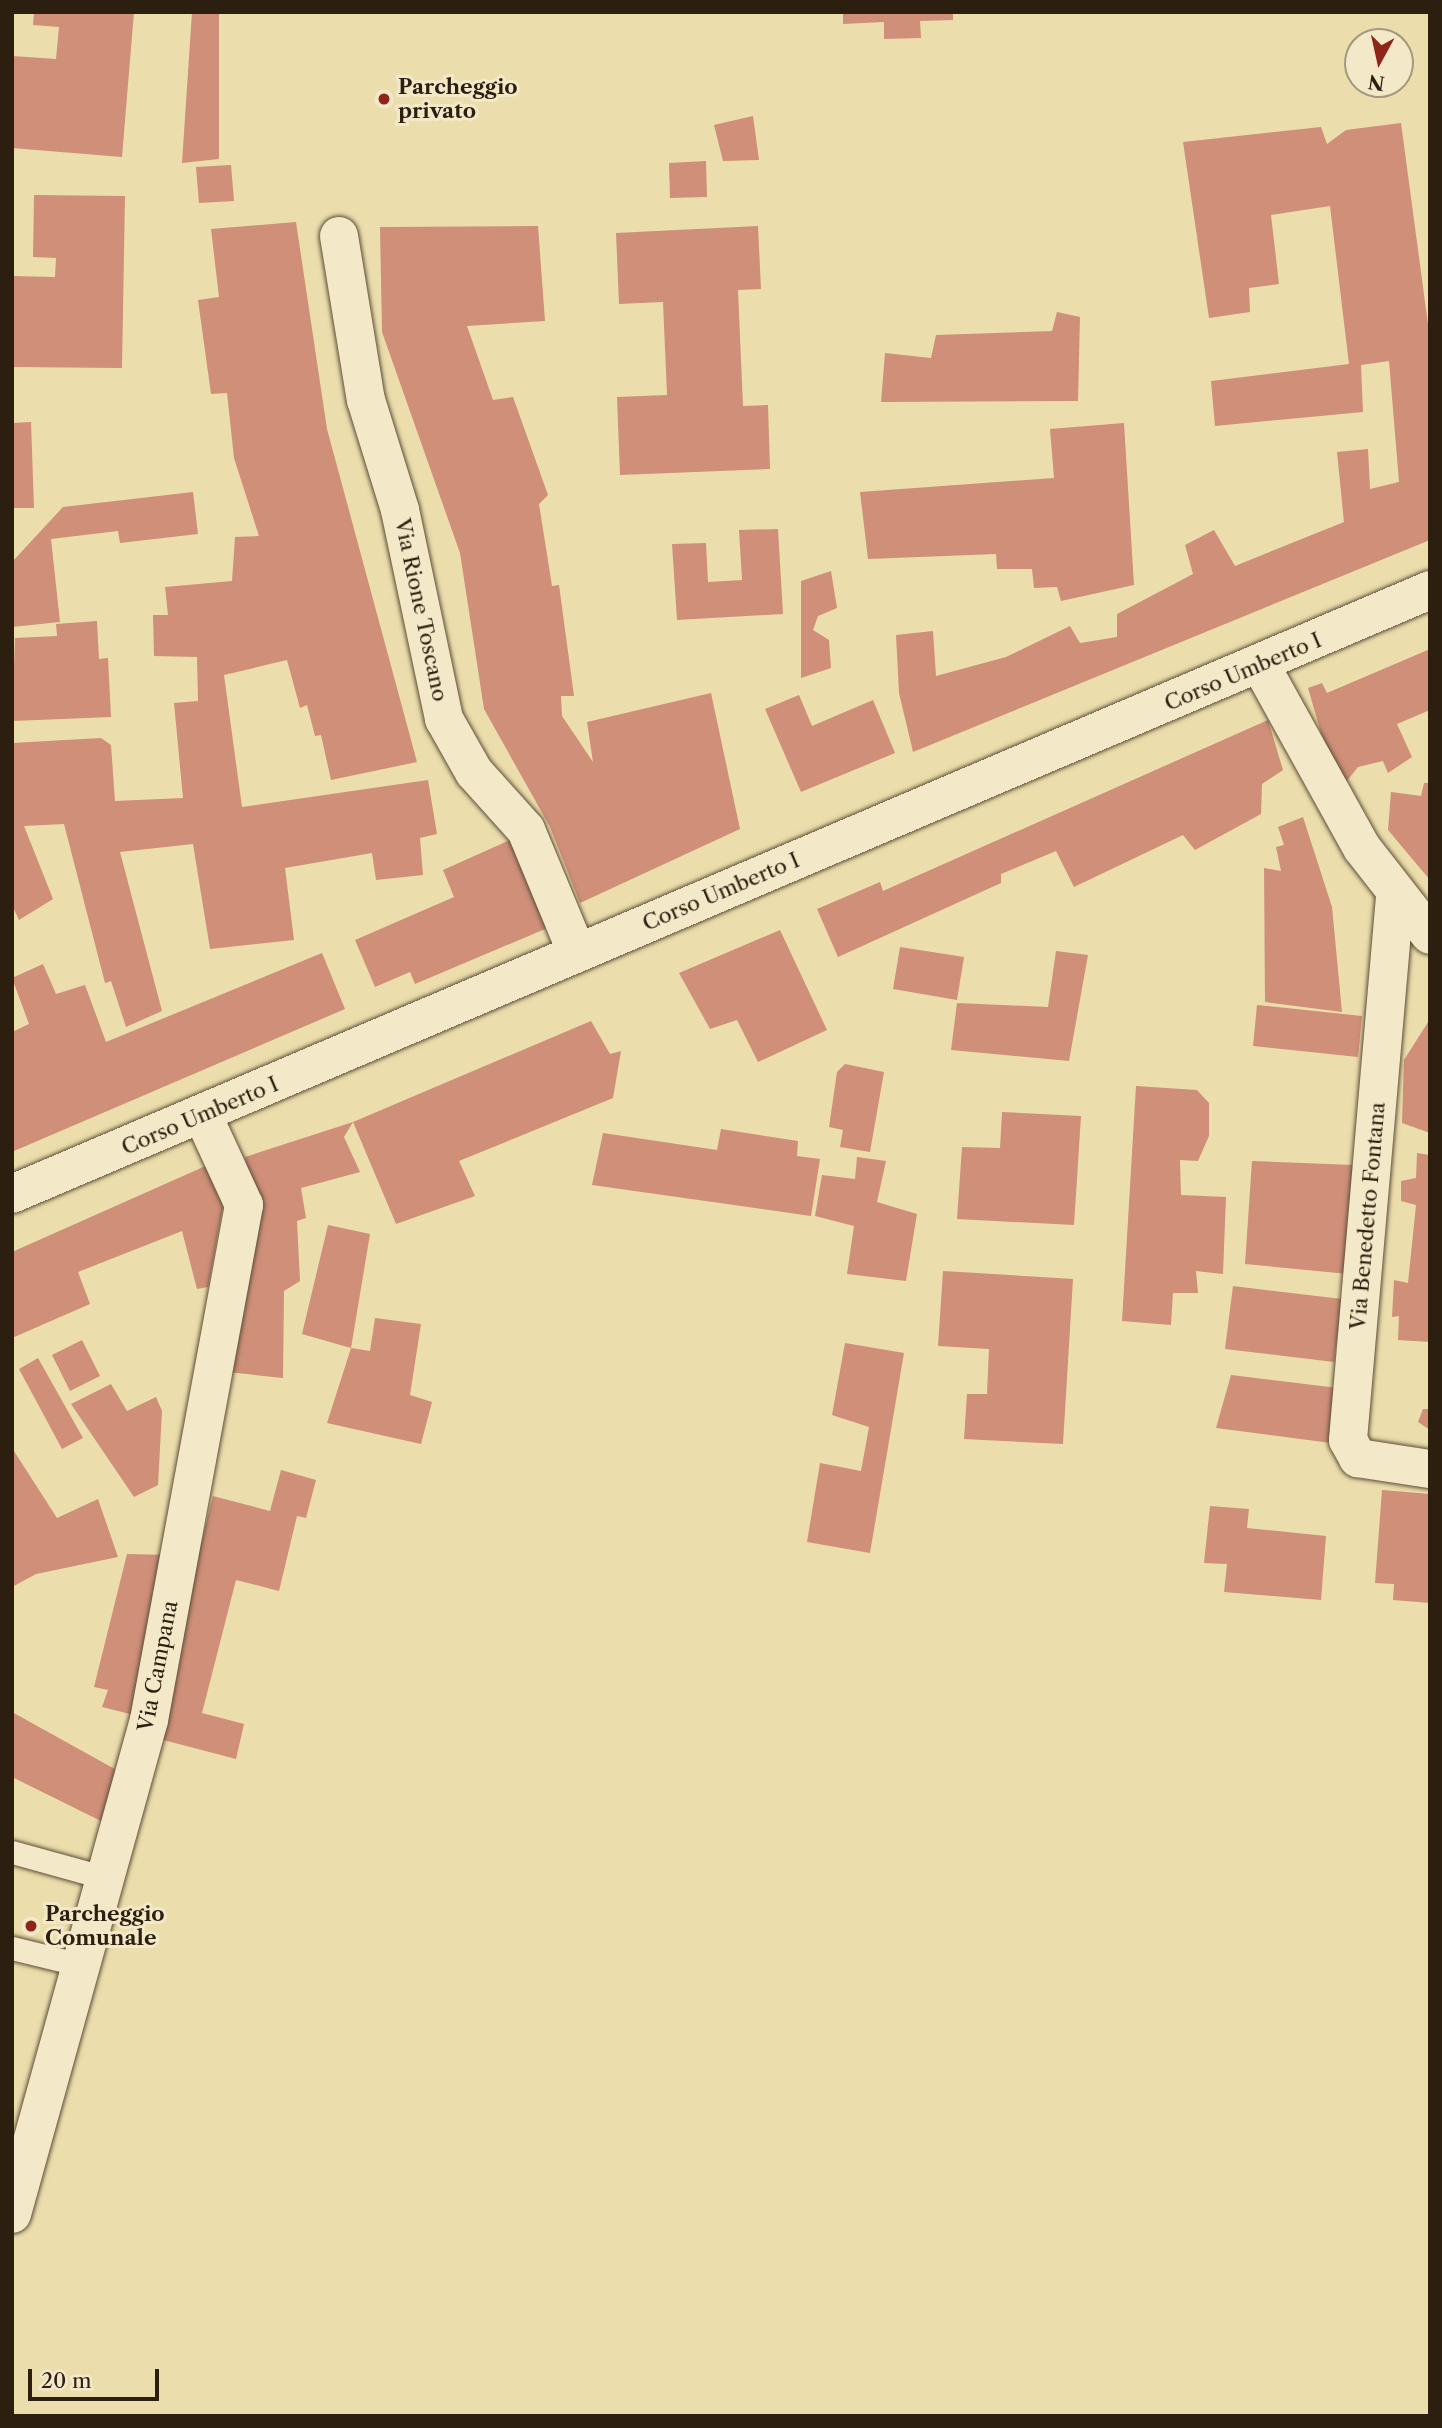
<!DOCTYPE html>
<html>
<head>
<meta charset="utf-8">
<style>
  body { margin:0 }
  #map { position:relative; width:1442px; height:2428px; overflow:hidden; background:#ecddac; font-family:"Libre Caslon Text",serif }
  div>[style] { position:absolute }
  .building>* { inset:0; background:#cf8f79 }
  .roads { filter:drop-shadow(0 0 2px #5d4e37) drop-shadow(0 0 2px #5d4e37) }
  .service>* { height:23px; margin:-11.5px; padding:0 11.5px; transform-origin:11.5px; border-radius:11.5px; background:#f3e9c9 }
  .minor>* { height:38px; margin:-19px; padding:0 19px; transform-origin:19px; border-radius:19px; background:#f3e9c9 }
  .secondary>* { height:38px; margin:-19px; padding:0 19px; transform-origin:19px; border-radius:19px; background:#f3e9c9 }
  .dots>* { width:19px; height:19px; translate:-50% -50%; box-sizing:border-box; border:4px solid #f3e9c9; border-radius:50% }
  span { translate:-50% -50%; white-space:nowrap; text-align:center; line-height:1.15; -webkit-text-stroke:6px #f3e9c9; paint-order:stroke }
  .poi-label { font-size:21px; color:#2d1f10; font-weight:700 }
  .left { translate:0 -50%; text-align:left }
  .street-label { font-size:21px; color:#2d1f10 }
  .frame { position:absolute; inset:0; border:14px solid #2d1f10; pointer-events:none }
  .north { position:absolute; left:1344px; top:28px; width:70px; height:70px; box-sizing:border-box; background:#f3e9c9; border:2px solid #a4987f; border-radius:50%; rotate:188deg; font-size:19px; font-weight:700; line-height:28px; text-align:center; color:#2d1f10 }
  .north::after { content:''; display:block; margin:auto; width:24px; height:32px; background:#8f2418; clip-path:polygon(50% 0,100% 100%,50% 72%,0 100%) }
  .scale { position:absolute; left:28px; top:2369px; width:131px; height:32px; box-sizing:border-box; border:4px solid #2d1f10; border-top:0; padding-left:9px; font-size:21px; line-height:24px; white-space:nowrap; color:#2d1f10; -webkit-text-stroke:5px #f3e9c9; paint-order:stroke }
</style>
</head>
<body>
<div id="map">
  <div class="building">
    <div style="clip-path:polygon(34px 12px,134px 12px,122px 157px,12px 148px,12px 56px,56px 59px,59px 27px,33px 25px)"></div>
    <div style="clip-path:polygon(192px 12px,219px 12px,219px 159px,182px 163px)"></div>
    <div style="clip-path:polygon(843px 12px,953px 12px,953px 20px,920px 21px,921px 38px,884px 39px,884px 22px,843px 24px)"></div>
    <div style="clip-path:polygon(753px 116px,759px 160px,723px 161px,714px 125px)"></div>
    <div style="clip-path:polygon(1401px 123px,1430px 339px,1430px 540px,913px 752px,899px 693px,896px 635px,933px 631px,936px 676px,1006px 657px,1070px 626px,1080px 643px,1117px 637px,1117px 614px,1193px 574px,1185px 545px,1214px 530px,1235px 566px,1344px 522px,1337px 452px,1368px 449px,1370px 489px,1399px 482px,1389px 361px,1361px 365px,1363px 412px,1215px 426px,1211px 381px,1349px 364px,1330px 206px,1271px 215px,1279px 284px,1249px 288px,1250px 312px,1209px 318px,1183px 142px,1321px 127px,1327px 144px,1346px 130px)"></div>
    <div style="clip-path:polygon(706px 161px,707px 197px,670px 198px,669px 163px)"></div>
    <div style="clip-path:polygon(231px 165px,234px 201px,199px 203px,196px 167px)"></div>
    <div style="clip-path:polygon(34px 195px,125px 196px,122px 368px,12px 367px,12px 276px,55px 277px,56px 258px,33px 257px)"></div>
    <div style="clip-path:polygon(296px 222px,327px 429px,417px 762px,331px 780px,321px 735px,315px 736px,307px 705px,300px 708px,287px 660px,224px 675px,242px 807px,428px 780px,437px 834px,420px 838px,423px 875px,376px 880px,372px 853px,285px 868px,294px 940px,210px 949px,193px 844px,120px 852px,162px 1011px,126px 1027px,111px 981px,105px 983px,64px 824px,24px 826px,53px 899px,19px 920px,12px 905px,12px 743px,101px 738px,111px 745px,115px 801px,183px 798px,174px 703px,198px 701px,197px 657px,154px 656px,153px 615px,168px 615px,165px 587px,232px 581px,235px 537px,259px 536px,234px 458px,227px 393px,211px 394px,198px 300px,219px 297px,211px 229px)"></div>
    <div style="clip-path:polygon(538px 226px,545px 321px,467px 326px,493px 400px,513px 397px,548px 495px,539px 504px,552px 586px,559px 585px,574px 696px,561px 696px,562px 716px,593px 762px,587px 722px,711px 693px,740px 829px,580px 903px,550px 827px,484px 709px,460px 553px,382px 332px,380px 227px)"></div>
    <div style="clip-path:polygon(758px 226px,761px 289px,738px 290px,743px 406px,768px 405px,770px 469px,620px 475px,617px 397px,667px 395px,663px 302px,619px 304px,616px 233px)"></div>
    <div style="clip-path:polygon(1057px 312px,1080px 317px,1078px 401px,881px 402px,885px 353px,931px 358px,936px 335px,1052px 331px)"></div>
    <div style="clip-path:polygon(31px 422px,34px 508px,12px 508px,12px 423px)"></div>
    <div style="clip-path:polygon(1124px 423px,1134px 585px,1061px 601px,1057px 587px,1034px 588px,1032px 569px,997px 569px,996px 554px,868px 559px,860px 492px,1054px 478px,1050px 429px)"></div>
    <div style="clip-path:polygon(193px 492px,198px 534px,120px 543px,118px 531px,51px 539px,60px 622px,12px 627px,12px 562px,63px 507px)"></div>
    <div style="clip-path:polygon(778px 529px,783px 614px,677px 620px,672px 544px,706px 543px,708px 582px,742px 580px,739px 530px)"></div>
    <div style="clip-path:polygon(831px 571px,837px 608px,818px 616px,813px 630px,829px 640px,831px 668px,801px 678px,801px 581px)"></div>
    <div style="clip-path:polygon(97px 621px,99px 659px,108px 658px,111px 717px,12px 721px,15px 638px,57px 636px,56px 624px)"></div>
    <div style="clip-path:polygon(1430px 649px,1430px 710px,1397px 724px,1412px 757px,1388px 773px,1383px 761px,1358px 767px,1346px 782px,1325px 747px,1308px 688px,1322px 683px,1327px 693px)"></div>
    <div style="clip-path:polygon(799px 695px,812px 726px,873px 700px,895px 753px,801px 792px,765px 709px)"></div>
    <div style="clip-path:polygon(1268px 720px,1283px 770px,1262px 784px,1261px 814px,1195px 850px,1183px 835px,1074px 887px,1056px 851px,1001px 874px,1001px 883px,838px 957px,817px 909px,880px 882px,883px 891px)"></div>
    <div style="clip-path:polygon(1424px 783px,1430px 783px,1430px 880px,1388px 830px,1391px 792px,1421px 796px)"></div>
    <div style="clip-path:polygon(1303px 817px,1332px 907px,1342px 1012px,1265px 1002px,1264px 868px,1281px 871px,1276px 847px,1284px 845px,1278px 827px)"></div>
    <div style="clip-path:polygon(512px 839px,552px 926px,415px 984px,410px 972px,375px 987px,355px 940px,454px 897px,443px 870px)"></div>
    <div style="clip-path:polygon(780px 930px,827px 1030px,758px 1062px,737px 1020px,710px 1029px,679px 973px)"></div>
    <div style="clip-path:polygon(900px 947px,964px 957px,957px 1000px,893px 989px)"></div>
    <div style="clip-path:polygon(1056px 951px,1088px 955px,1069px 1061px,951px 1050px,957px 1003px,1048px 1007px)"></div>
    <div style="clip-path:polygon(322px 953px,345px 1009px,14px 1151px,12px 1032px,29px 1024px,12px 978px,43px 964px,56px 994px,85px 985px,106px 1042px)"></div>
    <div style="clip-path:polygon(1257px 1005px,1362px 1016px,1358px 1057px,1253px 1046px)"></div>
    <div style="clip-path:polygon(1430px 1019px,1430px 1133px,1402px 1123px,1404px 1060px)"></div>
    <div style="clip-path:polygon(591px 1021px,610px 1054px,621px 1051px,613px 1098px,459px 1161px,475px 1196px,396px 1224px,353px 1122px)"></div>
    <div style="clip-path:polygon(845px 1064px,884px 1072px,870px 1152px,840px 1147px,843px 1130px,829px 1127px,837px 1072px)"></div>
    <div style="clip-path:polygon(1136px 1086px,1197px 1090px,1209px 1103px,1209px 1136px,1198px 1161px,1180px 1160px,1181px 1195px,1226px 1197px,1223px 1274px,1196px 1271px,1198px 1293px,1173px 1293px,1171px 1325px,1122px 1321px)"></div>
    <div style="clip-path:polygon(1002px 1112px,1081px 1116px,1074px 1225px,957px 1219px,962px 1147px,1000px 1148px)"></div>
    <div style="clip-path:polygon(353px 1122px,344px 1137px,360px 1172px,301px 1188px,306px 1218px,297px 1221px,300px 1281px,284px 1291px,283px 1378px,227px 1372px,258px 1230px,245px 1157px)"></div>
    <div style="clip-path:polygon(721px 1129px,798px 1141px,797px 1156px,820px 1159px,811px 1216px,592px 1185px,603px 1133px,717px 1150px)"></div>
    <div style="clip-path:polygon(1417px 1153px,1430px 1155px,1430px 1342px,1398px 1340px,1399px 1316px,1392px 1317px,1394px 1280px,1408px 1283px,1416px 1205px,1401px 1201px,1401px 1181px,1416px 1178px)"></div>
    <div style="clip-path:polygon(857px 1157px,886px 1161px,877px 1202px,917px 1214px,906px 1281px,847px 1274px,854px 1226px,815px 1216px,822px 1175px,855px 1179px)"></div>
    <div style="clip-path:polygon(1252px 1161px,1353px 1165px,1348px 1274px,1245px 1264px)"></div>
    <div style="clip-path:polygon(210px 1164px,223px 1206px,208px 1287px,197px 1289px,182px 1231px,78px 1272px,90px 1304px,12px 1338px,12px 1252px)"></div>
    <div style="clip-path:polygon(328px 1225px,370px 1234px,351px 1348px,302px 1334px)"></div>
    <div style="clip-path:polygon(943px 1271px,1073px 1279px,1063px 1444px,964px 1439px,967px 1394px,987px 1394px,989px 1349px,938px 1346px)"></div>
    <div style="clip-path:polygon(1233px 1286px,1342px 1299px,1334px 1362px,1225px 1349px)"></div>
    <div style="clip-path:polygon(375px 1318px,421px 1324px,410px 1395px,432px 1402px,421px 1444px,327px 1423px,351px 1348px,370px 1351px)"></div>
    <div style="clip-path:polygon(82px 1340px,100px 1376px,70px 1391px,52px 1355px)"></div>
    <div style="clip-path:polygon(845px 1343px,904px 1353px,870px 1553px,807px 1542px,820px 1463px,861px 1471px,869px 1427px,832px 1415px)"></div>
    <div style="clip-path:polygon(38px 1358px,83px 1438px,62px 1449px,19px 1369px)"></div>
    <div style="clip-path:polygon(1231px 1375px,1338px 1388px,1331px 1443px,1216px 1428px)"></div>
    <div style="clip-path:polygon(111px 1384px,127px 1411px,156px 1397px,162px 1411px,158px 1485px,134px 1497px,71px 1404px)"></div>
    <div style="clip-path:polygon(1423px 1409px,1430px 1409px,1430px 1430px,1418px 1422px)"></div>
    <div style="clip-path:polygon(12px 1448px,57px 1518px,98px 1499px,118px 1557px,36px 1574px,12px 1587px)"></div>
    <div style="clip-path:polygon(281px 1470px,316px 1480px,306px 1518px,297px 1516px,279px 1591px,236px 1580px,202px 1713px,244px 1724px,236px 1759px,152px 1737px,213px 1496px,270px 1511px)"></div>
    <div style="clip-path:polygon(1382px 1490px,1430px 1494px,1430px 1603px,1393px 1600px,1394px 1584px,1375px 1583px)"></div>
    <div style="clip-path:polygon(1210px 1506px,1249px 1509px,1247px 1528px,1326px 1536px,1321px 1600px,1224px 1592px,1227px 1564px,1204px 1563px)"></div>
    <div style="clip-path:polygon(127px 1554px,173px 1555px,134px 1715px,102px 1707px,108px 1690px,94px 1687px)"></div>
    <div style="clip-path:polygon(12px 1712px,122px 1773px,105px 1823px,12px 1777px)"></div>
  </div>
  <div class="roads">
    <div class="service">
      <div style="left:12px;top:1852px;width:98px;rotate:15.5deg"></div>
      <div style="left:12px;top:1948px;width:71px;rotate:13.8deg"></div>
    </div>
    <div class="minor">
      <div style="left:339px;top:236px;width:166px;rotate:80.7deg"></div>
      <div style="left:366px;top:400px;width:115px;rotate:72.8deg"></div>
      <div style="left:400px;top:510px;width:214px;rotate:78.1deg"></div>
      <div style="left:444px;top:719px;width:61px;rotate:60.5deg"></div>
      <div style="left:474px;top:772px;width:78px;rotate:48.1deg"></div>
      <div style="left:526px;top:830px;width:133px;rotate:67.5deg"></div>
      <div style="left:1261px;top:666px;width:208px;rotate:61deg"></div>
      <div style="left:1362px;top:848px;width:110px;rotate:52deg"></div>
      <div style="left:1395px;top:897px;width:545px;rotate:94.95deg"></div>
      <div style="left:1348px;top:1440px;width:21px;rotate:61deg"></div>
      <div style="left:1358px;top:1458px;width:73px;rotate:8.7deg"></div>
      <div style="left:12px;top:2214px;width:513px;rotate:-74.5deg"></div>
      <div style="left:149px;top:1720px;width:524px;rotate:-79.55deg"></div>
      <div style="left:244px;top:1205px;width:98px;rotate:-114.7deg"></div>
    </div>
    <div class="secondary">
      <div style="left:12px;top:1194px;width:1541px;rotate:-23.07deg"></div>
    </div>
  </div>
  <div class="dots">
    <div style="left:384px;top:99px;background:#8f2418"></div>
    <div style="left:31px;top:1926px;background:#8f2418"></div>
  </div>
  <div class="poi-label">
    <span class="left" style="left:398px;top:99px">Parcheggio<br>privato</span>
    <span class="left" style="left:45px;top:1926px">Parcheggio<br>Comunale</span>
  </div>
  <div class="street-label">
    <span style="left:421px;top:610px;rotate:78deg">Via Rione Toscano</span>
    <span style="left:1243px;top:672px;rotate:-23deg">Corso Umberto I</span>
    <span style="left:721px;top:892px;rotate:-23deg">Corso Umberto I</span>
    <span style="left:200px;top:1116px;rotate:-23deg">Corso Umberto I</span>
    <span style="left:1368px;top:1216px;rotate:-85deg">Via Benedetto Fontana</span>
    <span style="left:158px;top:1666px;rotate:-79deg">Via Campana</span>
  </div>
  <div class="frame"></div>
  <div class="north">N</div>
  <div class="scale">20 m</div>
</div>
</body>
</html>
